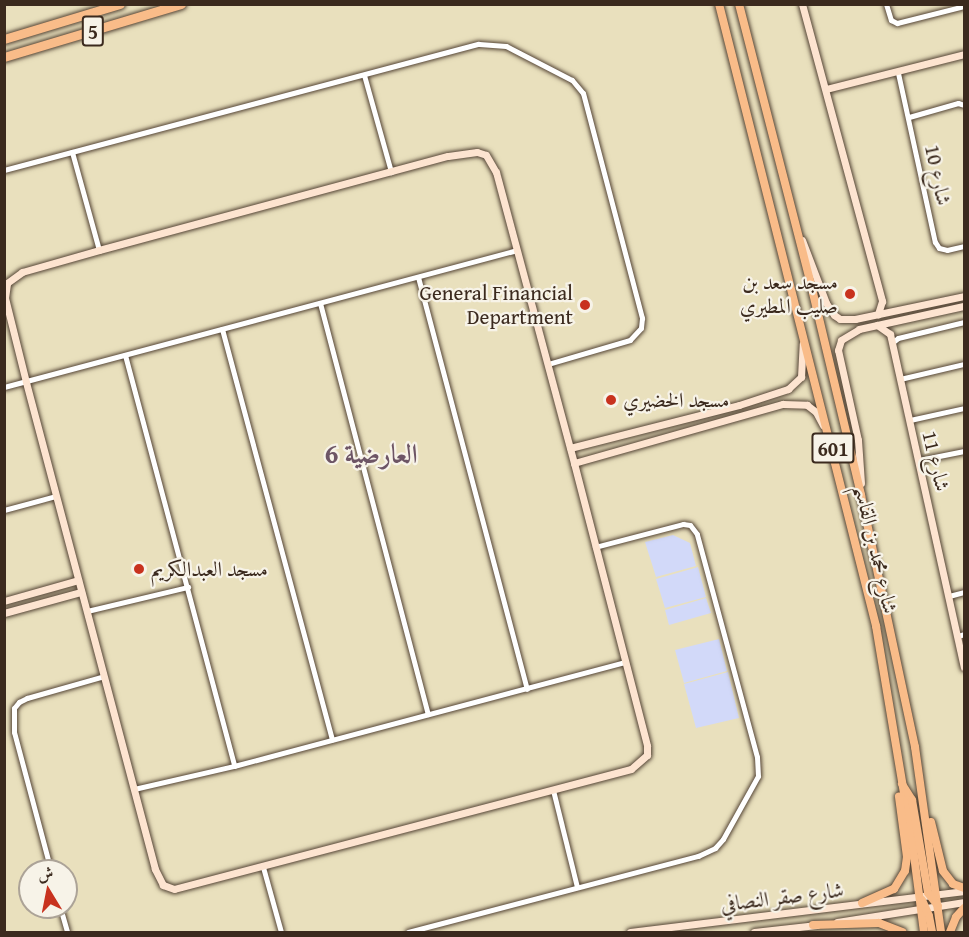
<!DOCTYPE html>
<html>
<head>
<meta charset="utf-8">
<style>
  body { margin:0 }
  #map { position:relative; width:969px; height:937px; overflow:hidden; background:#e9e0bd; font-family:"Gentium Book Plus",Amiri,serif }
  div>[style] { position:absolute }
  .built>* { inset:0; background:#d2d9f9 }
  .roads { filter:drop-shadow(0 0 2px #554536) drop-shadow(0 0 2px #554536) }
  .street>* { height:5px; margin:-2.5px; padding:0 2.5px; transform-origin:2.5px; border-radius:2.5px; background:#fff }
  .secondary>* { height:7px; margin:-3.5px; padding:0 3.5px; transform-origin:3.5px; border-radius:3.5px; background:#fde4d0 }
  .primary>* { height:8px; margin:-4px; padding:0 4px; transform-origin:4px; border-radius:4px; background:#f9bc89 }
  .highway>* { height:9px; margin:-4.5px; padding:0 4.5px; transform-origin:4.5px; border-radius:4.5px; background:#f9bc89 }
  .dots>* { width:16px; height:16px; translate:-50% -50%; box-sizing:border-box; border:3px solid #f7f3e8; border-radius:50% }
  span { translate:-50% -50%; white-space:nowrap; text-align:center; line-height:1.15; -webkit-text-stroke:4.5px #f7f3e8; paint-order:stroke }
  .shield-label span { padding:2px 4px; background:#f7f3e8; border:2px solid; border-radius:4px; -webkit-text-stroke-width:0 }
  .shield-label { font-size:20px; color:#3b2a1e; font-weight:700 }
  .street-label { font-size:21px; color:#3b2a1e }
  .poi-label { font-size:21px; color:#3b2a1e }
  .right { translate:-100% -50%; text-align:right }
  .left { translate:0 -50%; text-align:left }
  .district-label { font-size:27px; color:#6d5565; font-weight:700 }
  .frame { position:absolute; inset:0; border:6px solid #3b2a1e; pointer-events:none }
  .north { position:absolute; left:18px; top:859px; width:60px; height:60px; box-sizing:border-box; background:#f7f3e8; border:2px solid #aca397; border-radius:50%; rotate:350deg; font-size:16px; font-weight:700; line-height:24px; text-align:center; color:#3b2a1e }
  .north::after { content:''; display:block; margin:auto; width:21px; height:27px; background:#c8321e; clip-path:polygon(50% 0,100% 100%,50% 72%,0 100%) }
</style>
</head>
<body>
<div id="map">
  <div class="built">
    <div style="clip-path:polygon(673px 535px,690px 543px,696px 566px,656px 577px,645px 542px)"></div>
    <div style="clip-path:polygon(698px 567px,706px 597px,665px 608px,656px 579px)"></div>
    <div style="clip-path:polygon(706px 598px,711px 613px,669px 625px,665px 610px)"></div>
    <div style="clip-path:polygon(719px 639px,727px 671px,684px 683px,675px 650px)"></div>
    <div style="clip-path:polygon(728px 672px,739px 718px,696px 728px,684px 684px)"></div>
  </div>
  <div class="roads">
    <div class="street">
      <div style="left:886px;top:4px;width:17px;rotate:73deg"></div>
      <div style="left:891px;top:20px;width:7px;rotate:27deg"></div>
      <div style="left:897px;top:23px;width:69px;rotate:-14.2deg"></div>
      <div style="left:898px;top:73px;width:173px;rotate:77.7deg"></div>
      <div style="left:935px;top:242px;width:7px;rotate:56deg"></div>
      <div style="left:939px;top:248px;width:8px;rotate:14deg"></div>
      <div style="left:947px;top:250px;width:17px;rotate:-13deg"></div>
      <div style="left:364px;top:75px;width:101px;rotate:74.4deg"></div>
      <div style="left:909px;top:117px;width:51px;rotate:-15.9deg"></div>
      <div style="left:958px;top:103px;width:6px;rotate:18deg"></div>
      <div style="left:72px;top:152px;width:102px;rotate:74.6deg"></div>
      <div style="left:4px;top:170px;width:491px;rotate:-14.9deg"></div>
      <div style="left:479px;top:44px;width:27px;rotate:4deg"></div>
      <div style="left:506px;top:46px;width:74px;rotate:27.3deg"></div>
      <div style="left:572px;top:80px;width:17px;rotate:50deg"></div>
      <div style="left:583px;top:93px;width:233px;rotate:75.3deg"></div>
      <div style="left:642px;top:318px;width:10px;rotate:96deg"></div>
      <div style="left:641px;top:328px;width:16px;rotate:133deg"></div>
      <div style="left:630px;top:340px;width:85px;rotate:163.7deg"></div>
      <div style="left:418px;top:277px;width:426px;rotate:75.2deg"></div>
      <div style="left:320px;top:303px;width:425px;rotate:75.3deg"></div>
      <div style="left:222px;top:329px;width:425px;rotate:75deg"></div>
      <div style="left:893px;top:347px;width:5px;rotate:-90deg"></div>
      <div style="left:893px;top:342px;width:6px;rotate:-39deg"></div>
      <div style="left:898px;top:338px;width:68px;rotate:-13.6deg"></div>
      <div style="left:125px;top:355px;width:425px;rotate:75.1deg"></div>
      <div style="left:900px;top:379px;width:66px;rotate:-13.2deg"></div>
      <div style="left:4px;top:387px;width:531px;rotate:-14.95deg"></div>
      <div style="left:910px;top:420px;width:55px;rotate:-12.5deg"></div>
      <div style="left:919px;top:460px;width:46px;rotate:-11.3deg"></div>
      <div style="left:4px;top:510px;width:54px;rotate:-15.1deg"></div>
      <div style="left:949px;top:596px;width:16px;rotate:-15deg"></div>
      <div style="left:87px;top:611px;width:104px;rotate:-13.4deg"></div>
      <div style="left:958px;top:636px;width:6px;rotate:-18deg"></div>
      <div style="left:134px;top:789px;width:103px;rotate:-13deg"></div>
      <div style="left:234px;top:766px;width:405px;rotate:-14.9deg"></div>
      <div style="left:553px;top:790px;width:100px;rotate:76.1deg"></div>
      <div style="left:263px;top:867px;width:67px;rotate:74.5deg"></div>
      <div style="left:51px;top:871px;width:144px;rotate:-104.9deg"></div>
      <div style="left:14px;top:732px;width:24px;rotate:-90deg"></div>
      <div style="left:14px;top:708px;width:8px;rotate:-50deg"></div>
      <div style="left:19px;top:702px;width:9px;rotate:-27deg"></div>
      <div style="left:27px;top:698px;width:80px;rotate:-15.9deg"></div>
      <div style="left:60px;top:907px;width:26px;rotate:74deg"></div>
      <div style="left:408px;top:932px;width:300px;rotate:-14.7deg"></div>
      <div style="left:698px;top:856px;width:19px;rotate:-25deg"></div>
      <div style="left:715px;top:848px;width:12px;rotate:-48deg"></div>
      <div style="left:723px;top:839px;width:72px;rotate:-60.9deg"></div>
      <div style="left:758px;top:776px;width:19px;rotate:-93deg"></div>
      <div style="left:757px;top:757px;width:231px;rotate:-105.1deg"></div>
      <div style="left:697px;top:534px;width:11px;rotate:-128deg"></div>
      <div style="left:690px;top:525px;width:7px;rotate:-172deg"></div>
      <div style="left:683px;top:524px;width:91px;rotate:165.4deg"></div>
    </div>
    <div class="secondary">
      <div style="left:802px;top:4px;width:308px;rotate:74.9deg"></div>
      <div style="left:882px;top:301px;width:14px;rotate:107deg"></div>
      <div style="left:826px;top:89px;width:142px;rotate:-14.2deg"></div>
      <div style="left:477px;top:152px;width:9px;rotate:18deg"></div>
      <div style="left:486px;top:155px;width:20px;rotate:60deg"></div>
      <div style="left:496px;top:172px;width:301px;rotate:75deg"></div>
      <div style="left:574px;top:463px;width:292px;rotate:75.5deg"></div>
      <div style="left:647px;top:746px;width:9px;rotate:90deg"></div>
      <div style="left:647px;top:755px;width:21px;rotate:139deg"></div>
      <div style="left:631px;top:769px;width:472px;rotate:165.3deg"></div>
      <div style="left:174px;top:889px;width:12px;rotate:-160deg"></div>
      <div style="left:163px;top:885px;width:18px;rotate:-117deg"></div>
      <div style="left:155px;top:869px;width:504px;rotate:-104.84deg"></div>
      <div style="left:26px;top:382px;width:87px;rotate:-104deg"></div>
      <div style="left:5px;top:298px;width:15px;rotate:-82deg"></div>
      <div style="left:7px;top:283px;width:19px;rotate:-36deg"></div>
      <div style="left:22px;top:272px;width:80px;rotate:-15.9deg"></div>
      <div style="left:99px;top:250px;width:361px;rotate:-15.1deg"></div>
      <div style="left:448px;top:156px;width:29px;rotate:-8deg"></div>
      <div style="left:802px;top:240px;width:67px;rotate:69.1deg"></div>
      <div style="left:826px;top:303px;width:14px;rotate:56deg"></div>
      <div style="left:834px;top:315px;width:7px;rotate:34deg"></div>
      <div style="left:840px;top:319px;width:15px"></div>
      <div style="left:855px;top:319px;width:111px;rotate:-11.9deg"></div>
      <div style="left:877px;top:325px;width:16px;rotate:35deg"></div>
      <div style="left:890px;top:334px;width:341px;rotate:77.5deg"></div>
      <div style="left:570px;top:448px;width:174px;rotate:-14.3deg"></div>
      <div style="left:739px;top:405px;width:52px;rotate:-18.1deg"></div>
      <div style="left:788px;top:389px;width:18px;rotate:-43deg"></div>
      <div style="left:801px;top:377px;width:33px;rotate:-87deg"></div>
      <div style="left:574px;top:463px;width:217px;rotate:-15.8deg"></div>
      <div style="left:783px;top:404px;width:24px;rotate:2deg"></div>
      <div style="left:807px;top:405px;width:11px;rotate:38deg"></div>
      <div style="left:816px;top:412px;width:15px;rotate:62deg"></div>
      <div style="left:861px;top:483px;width:43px;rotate:-94deg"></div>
      <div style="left:858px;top:440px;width:92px;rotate:-102.5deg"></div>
      <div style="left:838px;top:350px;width:10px;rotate:-73deg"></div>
      <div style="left:841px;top:340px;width:21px;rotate:-31deg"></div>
      <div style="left:859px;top:329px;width:107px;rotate:-12.4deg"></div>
      <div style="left:4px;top:601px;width:77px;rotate:-15.8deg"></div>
      <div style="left:4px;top:613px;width:80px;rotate:-15.3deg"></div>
      <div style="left:837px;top:922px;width:129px;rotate:-8.9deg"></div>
      <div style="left:630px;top:932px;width:337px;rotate:-7deg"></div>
      <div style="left:754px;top:932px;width:63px;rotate:-6.3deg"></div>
    </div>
    <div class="primary">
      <div style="left:719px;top:4px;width:642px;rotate:75.83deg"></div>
      <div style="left:876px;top:626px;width:217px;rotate:80.5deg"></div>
      <div style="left:912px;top:840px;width:93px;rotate:82.6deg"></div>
      <div style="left:739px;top:4px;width:298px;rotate:75.6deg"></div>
      <div style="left:813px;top:293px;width:208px;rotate:76.6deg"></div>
      <div style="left:861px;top:495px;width:258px;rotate:77.9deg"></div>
      <div style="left:915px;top:747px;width:187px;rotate:82deg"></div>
      <div style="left:902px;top:784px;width:19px;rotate:58deg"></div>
      <div style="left:912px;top:800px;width:94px;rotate:80.2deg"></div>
      <div style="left:928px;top:893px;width:16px;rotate:52deg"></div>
      <div style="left:931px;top:822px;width:50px;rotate:76.2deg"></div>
      <div style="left:943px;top:871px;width:16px;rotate:52deg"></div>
      <div style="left:953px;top:884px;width:12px;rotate:20deg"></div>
      <div style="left:922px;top:900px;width:17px;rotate:66deg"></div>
      <div style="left:929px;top:916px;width:16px;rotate:79deg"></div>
      <div style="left:862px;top:903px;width:35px;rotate:-24deg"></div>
      <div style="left:894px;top:889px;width:21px;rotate:-59deg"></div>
      <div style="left:905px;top:871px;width:14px;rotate:-82deg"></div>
      <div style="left:907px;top:857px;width:61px;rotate:-97.6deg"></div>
      <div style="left:813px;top:925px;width:66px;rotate:-1.7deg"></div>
      <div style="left:879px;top:923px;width:25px;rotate:21deg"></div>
      <div style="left:950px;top:932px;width:16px;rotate:-68deg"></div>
      <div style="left:956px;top:917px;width:12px;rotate:-48deg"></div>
    </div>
    <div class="highway">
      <div style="left:4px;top:39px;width:121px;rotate:-16.8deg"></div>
      <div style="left:4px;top:57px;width:185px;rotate:-16.7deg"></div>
    </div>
  </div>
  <div class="dots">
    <div style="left:850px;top:294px;background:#c8321e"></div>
    <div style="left:585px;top:305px;background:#c8321e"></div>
    <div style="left:611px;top:400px;background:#c8321e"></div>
    <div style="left:139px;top:569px;background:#c8321e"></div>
  </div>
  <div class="shield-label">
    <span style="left:93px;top:31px">5</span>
    <span style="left:833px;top:448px">601</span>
  </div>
  <div class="street-label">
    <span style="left:938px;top:175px;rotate:78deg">شارع 10</span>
    <span style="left:936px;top:461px;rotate:77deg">شارع 11</span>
    <span style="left:876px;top:549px;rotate:77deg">شارع محمد بن القاسم</span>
    <span style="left:782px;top:897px;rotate:-7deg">شارع صقر النصافي</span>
  </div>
  <div class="poi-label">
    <span class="right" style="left:838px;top:294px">مسجد سعد بن<br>صليب المطيري</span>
    <span class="right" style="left:573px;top:305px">General Financial<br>Department</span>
    <span class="left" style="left:623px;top:400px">مسجد الخضيري</span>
    <span class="left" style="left:151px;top:569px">مسجد العبدالكريم</span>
  </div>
  <div class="district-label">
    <span style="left:371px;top:454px">العارضية 6</span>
  </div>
  <div class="frame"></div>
  <div class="north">ش</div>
</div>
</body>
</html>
